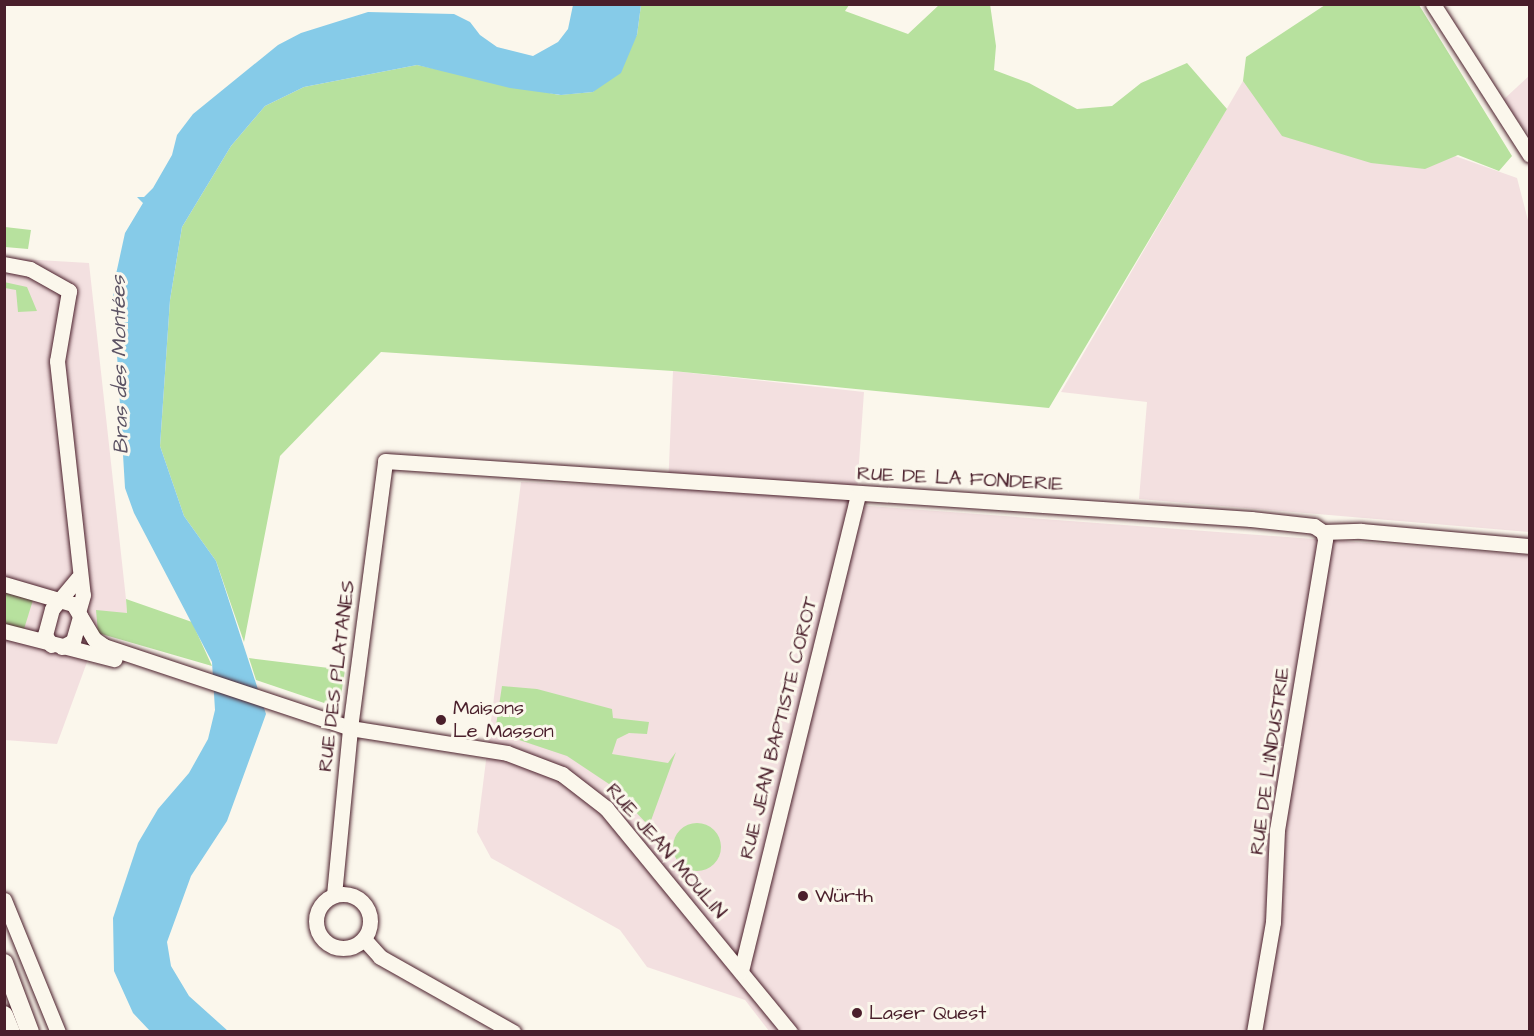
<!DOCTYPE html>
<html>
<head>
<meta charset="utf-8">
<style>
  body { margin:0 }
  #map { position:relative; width:1534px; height:1036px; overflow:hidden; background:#fbf7ec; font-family:"Architects Daughter",sans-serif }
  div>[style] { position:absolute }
  .built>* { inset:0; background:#f3e0e0 }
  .green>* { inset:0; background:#b7e19e }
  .round { border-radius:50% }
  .water>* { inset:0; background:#86cbe8 }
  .roads { filter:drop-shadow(0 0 2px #4a1f2b) drop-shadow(0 0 2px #4a1f2b) }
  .minor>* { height:15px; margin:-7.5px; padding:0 7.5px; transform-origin:7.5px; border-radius:7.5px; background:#fbf7ec }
  .minor>.ring { margin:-7.5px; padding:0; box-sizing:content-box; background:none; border:15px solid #fbf7ec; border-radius:50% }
  .major>* { height:18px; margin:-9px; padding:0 9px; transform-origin:9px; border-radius:9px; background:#fbf7ec }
  .dots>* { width:16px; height:16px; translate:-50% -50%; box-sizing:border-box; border:3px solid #fbf7ec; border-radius:50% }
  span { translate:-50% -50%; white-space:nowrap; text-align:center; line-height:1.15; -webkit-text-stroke:6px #fbf7ec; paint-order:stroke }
  .street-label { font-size:20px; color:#4a1f2b }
  .poi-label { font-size:20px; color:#4a1f2b }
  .left { translate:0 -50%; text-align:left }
  .water-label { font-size:21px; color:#5c5364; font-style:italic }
  .frame { position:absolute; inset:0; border:6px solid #4a1f2b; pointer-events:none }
</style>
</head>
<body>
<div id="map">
  <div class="built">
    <div style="clip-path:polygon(1529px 76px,1529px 135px,1503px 100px)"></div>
    <div style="clip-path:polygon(1243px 81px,1517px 178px,1530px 228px,1529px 532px,1139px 499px,1147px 402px,1061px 392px)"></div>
    <div style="clip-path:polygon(4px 258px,89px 263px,126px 599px,127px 613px,101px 624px,57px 744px,5px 740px)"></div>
    <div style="clip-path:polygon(673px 371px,864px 392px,856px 505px,1529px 555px,1529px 1031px,769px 1031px,745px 1000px,647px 967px,620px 930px,491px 858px,477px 832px,521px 482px,668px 488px)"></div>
  </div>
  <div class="green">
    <div style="clip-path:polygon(990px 4px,996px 46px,994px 70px,1029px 83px,1077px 109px,1112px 106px,1141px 83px,1187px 63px,1227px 109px,1049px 408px,673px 371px,381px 352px,280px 456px,244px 642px,216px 561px,184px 516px,160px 446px,170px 300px,182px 227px,231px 146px,265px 106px,304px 87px,417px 65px,559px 95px,593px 92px,637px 35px,641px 5px,849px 5px,845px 11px,908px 34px,939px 5px)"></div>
    <div style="clip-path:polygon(1325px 5px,1419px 5px,1512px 156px,1499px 171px,1458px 155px,1425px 169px,1371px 163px,1282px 136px,1243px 81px,1246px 57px)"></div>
    <div style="clip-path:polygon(5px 227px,31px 230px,28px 249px,5px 247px)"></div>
    <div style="clip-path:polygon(4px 282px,27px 287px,37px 311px,18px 312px,16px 290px,5px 288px)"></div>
    <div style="clip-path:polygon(4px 592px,33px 600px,24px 629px,5px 624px)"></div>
    <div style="clip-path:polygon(126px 599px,192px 622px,212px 666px,98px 633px,96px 610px,127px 613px)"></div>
    <div style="clip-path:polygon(249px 658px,345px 670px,339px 708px,256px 680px)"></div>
    <div style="clip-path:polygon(502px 686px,537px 689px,612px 709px,613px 718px,649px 722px,647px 734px,629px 733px,617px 739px,612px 754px,668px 763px,676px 752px,649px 826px,609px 784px,567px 756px,495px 732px)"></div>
    <div class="round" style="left:673px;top:823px;width:48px;height:48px"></div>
  </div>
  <div class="water">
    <div style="clip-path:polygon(573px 5px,641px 5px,637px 35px,621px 73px,593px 92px,561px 95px,510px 88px,417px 65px,304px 87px,265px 106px,231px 146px,182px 227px,170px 300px,160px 446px,184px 516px,216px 561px,266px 714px,227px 821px,191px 876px,167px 942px,171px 966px,189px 996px,228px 1031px,150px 1031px,133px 1013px,114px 971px,113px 918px,138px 843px,158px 809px,189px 773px,208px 739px,215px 710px,212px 662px,134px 513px,125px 488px,113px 288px,125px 233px,143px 203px,137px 197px,144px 197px,153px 188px,172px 155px,177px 135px,193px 114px,278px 45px,301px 33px,368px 12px,454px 14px,470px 22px,480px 35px,497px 47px,533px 56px,558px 42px,568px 29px)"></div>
  </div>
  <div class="roads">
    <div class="minor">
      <div style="left:1433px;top:4px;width:179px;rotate:57.3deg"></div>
      <div style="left:4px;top:264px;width:26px;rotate:11deg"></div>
      <div style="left:30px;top:269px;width:45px;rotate:29.4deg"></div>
      <div style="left:69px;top:291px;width:71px;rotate:99.7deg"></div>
      <div style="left:57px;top:361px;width:235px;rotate:83.7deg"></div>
      <div style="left:83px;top:595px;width:15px;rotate:106deg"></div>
      <div style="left:1323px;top:532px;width:38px;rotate:-2deg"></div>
      <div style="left:1361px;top:531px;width:170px;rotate:5.1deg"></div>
      <div style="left:4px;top:584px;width:72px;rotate:16.2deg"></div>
      <div style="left:73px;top:604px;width:41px;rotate:59deg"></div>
      <div style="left:94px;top:639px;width:12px;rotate:35deg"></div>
      <div style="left:104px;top:646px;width:259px;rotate:18.4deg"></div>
      <div style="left:350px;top:728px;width:159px;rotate:9deg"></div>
      <div style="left:507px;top:753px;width:59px;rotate:20.9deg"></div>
      <div style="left:562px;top:774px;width:56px;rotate:37.7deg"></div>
      <div style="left:606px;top:808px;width:290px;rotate:50.6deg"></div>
      <div style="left:4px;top:631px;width:114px;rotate:14.3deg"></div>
      <div style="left:51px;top:645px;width:12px;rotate:-121deg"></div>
      <div style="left:45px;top:635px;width:27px;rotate:-75deg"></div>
      <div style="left:52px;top:609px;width:40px;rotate:-50deg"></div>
      <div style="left:62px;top:647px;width:13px;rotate:-29deg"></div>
      <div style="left:73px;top:641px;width:26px;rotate:-74deg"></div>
      <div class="ring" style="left:316px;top:894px;width:39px;height:39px"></div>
      <div style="left:334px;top:895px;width:168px;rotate:-84.5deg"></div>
      <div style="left:350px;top:728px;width:269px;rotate:-82.5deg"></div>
      <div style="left:385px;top:461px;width:868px;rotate:3.83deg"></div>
      <div style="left:1251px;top:519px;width:63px;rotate:6.3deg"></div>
      <div style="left:1314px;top:526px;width:11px;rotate:34deg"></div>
      <div style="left:4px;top:900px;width:143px;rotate:67.8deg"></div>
      <div style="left:364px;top:939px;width:24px;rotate:48deg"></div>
      <div style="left:380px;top:957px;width:153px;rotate:29.4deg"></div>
      <div style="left:741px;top:971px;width:490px;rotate:-76.2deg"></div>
      <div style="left:1254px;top:1032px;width:112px;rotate:-80.2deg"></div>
      <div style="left:1273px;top:922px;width:92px;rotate:-87.5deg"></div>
      <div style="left:1277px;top:830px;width:295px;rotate:-80.6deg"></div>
      <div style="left:1325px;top:539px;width:7px;rotate:-106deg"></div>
    </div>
    <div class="major">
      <div style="left:4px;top:963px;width:74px;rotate:69.4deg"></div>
      <div style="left:4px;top:1015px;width:18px;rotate:68deg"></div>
    </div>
  </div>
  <div class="dots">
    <div style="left:441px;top:720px;background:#4a1f2b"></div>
    <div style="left:803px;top:896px;background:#4a1f2b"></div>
    <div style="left:857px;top:1013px;background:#4a1f2b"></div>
  </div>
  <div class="street-label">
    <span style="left:960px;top:479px;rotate:3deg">RUE DE LA FONDERIE</span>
    <span style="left:337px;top:676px;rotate:-83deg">RUE DES PLATANES</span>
    <span style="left:779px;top:728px;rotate:-76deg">RUE JEAN BAPTISTE COROT</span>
    <span style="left:1270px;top:761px;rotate:-82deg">RUE DE L'INDUSTRIE</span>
    <span style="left:666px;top:851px;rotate:49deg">RUE JEAN MOULIN</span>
  </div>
  <div class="poi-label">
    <span class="left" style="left:453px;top:720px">Maisons<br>Le Masson</span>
    <span class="left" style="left:815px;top:896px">Würth</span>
    <span class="left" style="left:869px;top:1013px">Laser Quest</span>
  </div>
  <div class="water-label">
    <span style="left:120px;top:365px;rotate:-91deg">Bras des Montées</span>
  </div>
  <div class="frame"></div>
</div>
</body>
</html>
